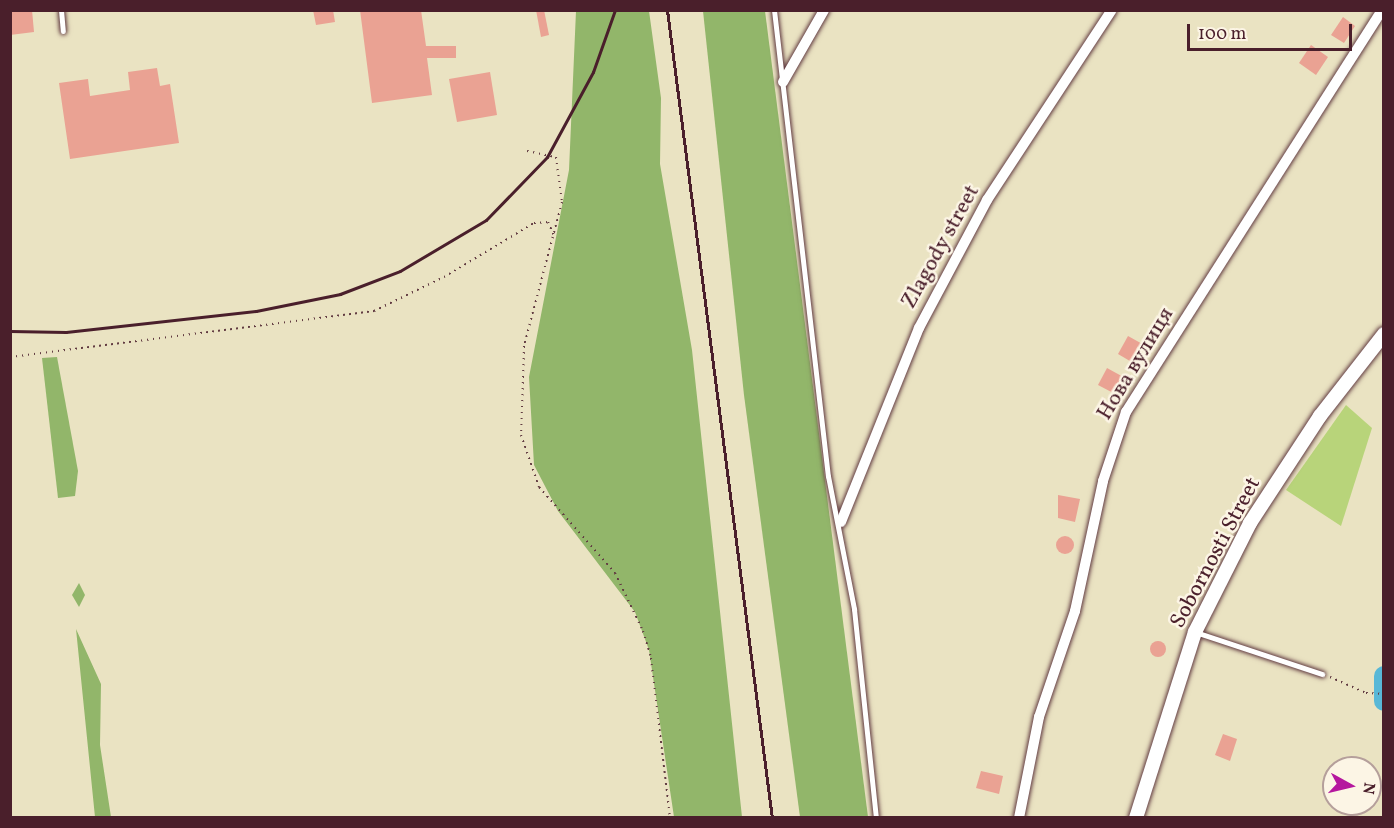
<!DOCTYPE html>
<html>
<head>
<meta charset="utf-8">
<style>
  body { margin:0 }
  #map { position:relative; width:1394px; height:828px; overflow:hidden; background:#eae3c2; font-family:Vollkorn,serif }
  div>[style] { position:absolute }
  .green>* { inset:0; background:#b8d47a }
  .forest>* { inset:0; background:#92b66a }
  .river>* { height:20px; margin:-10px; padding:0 10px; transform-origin:10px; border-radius:10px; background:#58b8d7 }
  .building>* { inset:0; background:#eaa293 }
  .round { border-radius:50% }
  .path>* { height:2px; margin-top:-1px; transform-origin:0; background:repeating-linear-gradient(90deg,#623c42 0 1.5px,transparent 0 6px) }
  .roads { filter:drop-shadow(0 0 2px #623c42) drop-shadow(0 0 2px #623c42) }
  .service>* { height:5px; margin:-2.5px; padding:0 2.5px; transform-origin:2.5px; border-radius:2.5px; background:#fff }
  .minor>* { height:10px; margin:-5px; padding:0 5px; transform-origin:5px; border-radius:5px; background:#fff }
  .tertiary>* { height:14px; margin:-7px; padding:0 7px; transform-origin:7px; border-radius:7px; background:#fff }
  .rail>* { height:3px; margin:-1.5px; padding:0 1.5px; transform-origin:1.5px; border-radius:1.5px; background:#4a1f2b }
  span { translate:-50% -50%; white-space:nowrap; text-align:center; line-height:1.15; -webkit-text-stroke:5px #fcf5e5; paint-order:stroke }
  .street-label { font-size:22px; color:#4a1f2b }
  .frame { position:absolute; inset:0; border:12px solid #4a1f2b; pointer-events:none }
  .north { position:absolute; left:1322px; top:756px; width:60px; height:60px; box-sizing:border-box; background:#fcf5e5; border:2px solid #b59f9b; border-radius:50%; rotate:98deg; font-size:16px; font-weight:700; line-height:24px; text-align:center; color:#4a1f2b }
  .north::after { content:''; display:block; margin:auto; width:21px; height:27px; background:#b5179e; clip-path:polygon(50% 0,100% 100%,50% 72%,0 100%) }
  .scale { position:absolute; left:1187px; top:24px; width:165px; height:27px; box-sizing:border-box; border:3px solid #4a1f2b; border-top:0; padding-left:8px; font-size:18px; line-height:21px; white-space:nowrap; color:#4a1f2b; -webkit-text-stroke:4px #fcf5e5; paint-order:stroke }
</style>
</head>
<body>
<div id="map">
  <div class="green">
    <div style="clip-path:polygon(1346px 405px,1372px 428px,1341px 526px,1286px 490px)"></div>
  </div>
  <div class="forest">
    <div style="clip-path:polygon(576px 11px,649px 11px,661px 98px,660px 164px,692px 350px,742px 817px,674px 817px,649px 650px,635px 612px,558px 511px,534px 465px,529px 377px,569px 170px)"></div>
    <div style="clip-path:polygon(703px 11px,765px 11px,868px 817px,800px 817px,744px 395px)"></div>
    <div style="clip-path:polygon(57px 357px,78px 471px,75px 496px,58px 498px,42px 358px)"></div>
    <div style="clip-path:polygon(79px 583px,85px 595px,79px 607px,72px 595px)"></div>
    <div style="clip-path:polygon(76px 629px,101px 684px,100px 745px,111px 817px,95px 817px)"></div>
  </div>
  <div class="river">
    <div style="left:1384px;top:676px;width:25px;rotate:90deg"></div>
  </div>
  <div class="building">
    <div style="clip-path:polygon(10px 10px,32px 10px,34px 32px,10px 35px)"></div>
    <div style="clip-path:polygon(313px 10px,333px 10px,335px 22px,316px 25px)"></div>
    <div style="clip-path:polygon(360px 10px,421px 10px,426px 46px,456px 46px,456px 58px,427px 58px,432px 95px,372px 103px)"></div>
    <div style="clip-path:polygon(536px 10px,544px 10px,549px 35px,541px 37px)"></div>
    <div style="clip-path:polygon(1343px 17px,1355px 26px,1344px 43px,1331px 35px)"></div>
    <div style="clip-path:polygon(1311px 45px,1328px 57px,1316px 75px,1299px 63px)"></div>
    <div style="clip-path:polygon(157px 68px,160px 86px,170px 84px,179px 143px,70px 159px,59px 83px,88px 79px,90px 96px,130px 90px,128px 72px)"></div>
    <div style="clip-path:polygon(490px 72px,497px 115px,457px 122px,449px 79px)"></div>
    <div style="clip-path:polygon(1128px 336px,1146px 346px,1135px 364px,1118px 354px)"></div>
    <div style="clip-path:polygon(1107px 368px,1127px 379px,1119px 396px,1098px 385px)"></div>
    <div style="clip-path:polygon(1058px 495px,1080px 499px,1075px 522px,1058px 518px)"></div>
    <div class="round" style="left:1056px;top:536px;width:18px;height:18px"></div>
    <div class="round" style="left:1150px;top:641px;width:16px;height:16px"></div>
    <div style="clip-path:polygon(1223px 734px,1237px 739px,1230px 761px,1215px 755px)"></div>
    <div style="clip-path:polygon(981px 771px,1003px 776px,999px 794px,976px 788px)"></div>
  </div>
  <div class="path">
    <div style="left:527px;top:151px;width:30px;rotate:12deg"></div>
    <div style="left:556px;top:157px;width:45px;rotate:82.4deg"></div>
    <div style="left:562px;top:202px;width:149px;rotate:104.8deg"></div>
    <div style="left:524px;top:346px;width:89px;rotate:91.9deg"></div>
    <div style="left:521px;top:435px;width:55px;rotate:70.9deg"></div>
    <div style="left:539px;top:487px;width:115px;rotate:48.5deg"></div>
    <div style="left:615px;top:573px;width:64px;rotate:64.2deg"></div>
    <div style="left:643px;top:631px;width:28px;rotate:73deg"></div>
    <div style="left:651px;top:658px;width:161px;rotate:83.2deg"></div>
    <div style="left:10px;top:357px;width:367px;rotate:-7.2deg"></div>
    <div style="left:374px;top:311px;width:78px;rotate:-25.9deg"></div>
    <div style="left:444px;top:277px;width:105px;rotate:-31deg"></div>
    <div style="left:534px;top:223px;width:14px;rotate:-4deg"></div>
    <div style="left:548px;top:222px;width:17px;rotate:66deg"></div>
    <div style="left:1330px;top:677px;width:39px;rotate:24deg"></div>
    <div style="left:1366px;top:693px;width:18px;rotate:3deg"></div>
  </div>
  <div class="roads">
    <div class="service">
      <div style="left:61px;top:10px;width:21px;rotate:85deg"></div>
      <div style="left:774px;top:10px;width:469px;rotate:83.4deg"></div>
      <div style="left:828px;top:476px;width:136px;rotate:78.9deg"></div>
      <div style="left:854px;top:609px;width:210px;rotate:84deg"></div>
      <div style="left:1195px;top:632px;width:134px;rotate:18.3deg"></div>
    </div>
    <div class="minor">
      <div style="left:783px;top:82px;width:83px;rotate:-60.3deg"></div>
      <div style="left:841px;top:522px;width:209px;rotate:-68.1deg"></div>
      <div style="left:919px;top:328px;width:145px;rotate:-62deg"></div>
      <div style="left:987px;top:200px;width:227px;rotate:-56.7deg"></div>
      <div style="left:1019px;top:818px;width:103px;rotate:-78.8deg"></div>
      <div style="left:1039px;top:717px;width:112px;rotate:-71.2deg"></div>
      <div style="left:1075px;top:611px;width:133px;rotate:-77.8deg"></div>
      <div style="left:1103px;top:481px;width:73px;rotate:-71.6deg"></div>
      <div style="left:1126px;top:412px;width:477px;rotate:-57.5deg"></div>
    </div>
    <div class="tertiary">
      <div style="left:1136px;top:818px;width:195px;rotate:-72.4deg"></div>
      <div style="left:1195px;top:632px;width:122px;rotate:-63.2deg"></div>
      <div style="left:1250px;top:523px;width:128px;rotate:-56.8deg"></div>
      <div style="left:1320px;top:416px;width:104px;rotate:-52deg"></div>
    </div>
  </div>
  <div class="rail">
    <div style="left:667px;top:10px;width:815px;rotate:82.6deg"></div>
    <div style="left:10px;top:331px;width:56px;rotate:1deg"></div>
    <div style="left:66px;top:332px;width:191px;rotate:-6.3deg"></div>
    <div style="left:256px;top:311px;width:86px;rotate:-11.4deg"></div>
    <div style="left:340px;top:294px;width:64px;rotate:-21deg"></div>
    <div style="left:400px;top:271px;width:100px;rotate:-30.7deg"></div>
    <div style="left:486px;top:220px;width:88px;rotate:-45.9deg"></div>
    <div style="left:547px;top:157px;width:97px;rotate:-61.6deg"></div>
    <div style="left:593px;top:72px;width:66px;rotate:-70.5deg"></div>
  </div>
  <div class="street-label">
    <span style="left:941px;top:247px;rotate:-61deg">Zlagody street</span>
    <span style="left:1136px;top:364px;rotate:-59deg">Нова вулиця</span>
    <span style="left:1216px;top:553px;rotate:-62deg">Sobornosti Street</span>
  </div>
  <div class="frame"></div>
  <div class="north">N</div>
  <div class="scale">100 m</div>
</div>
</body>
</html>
